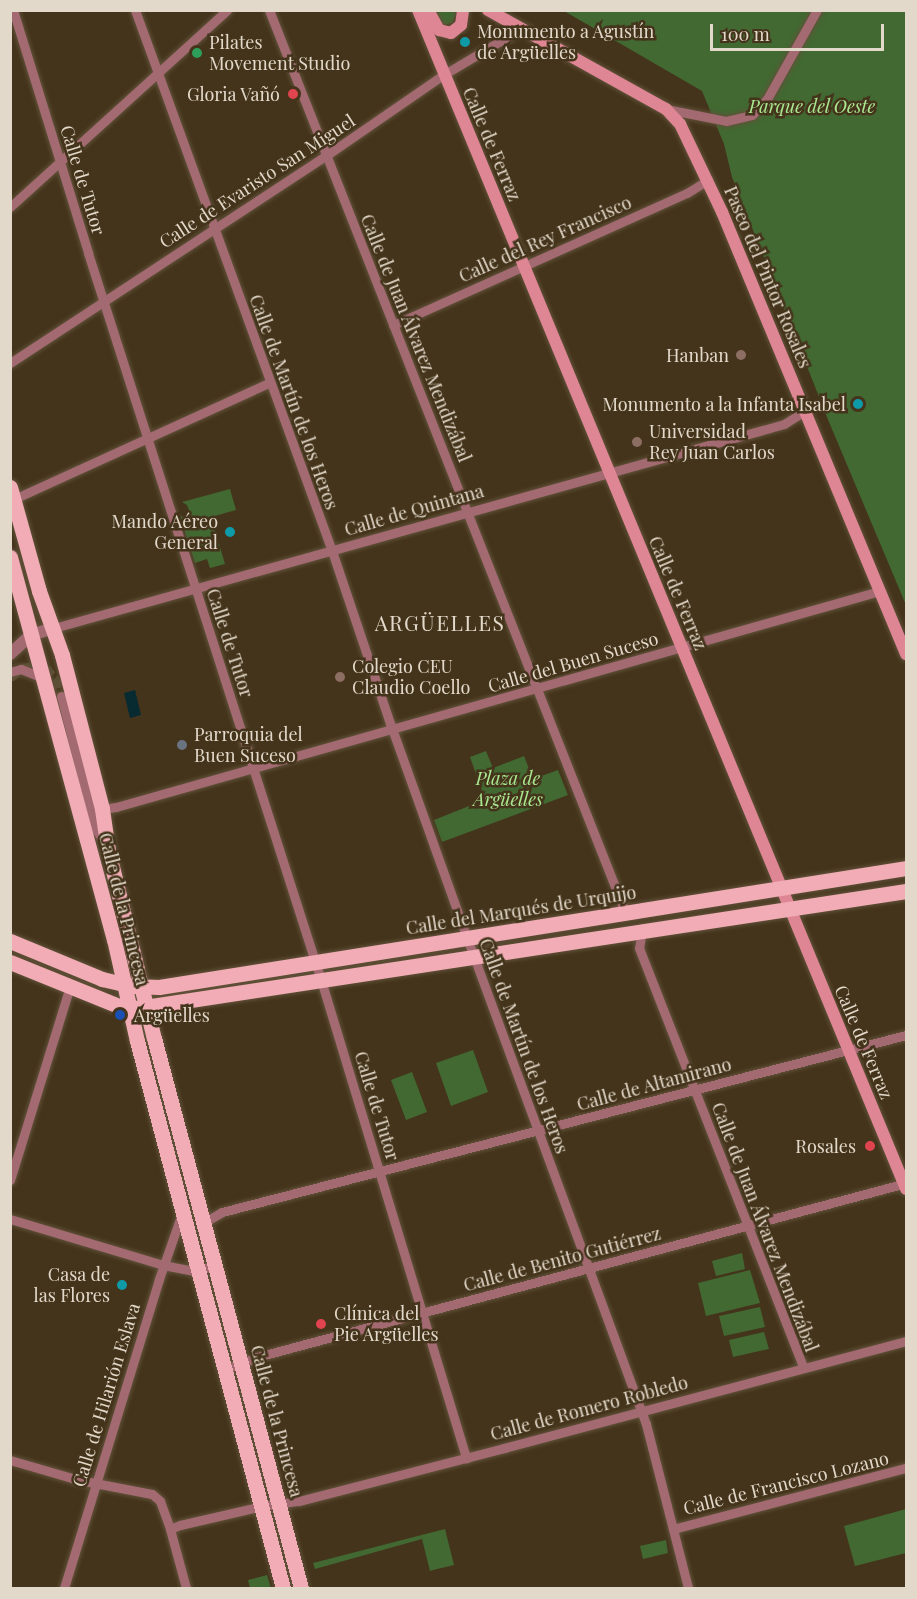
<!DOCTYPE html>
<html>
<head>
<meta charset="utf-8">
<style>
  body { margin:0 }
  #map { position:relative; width:917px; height:1599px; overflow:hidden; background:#44341b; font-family:"Playfair Display",serif }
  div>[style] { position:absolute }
  .green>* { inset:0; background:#426932 }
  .water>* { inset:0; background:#072b31 }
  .minor-tunnel>* { height:9px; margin-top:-4.5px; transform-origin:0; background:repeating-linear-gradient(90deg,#5c4d35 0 9px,transparent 0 13.5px) }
  .roads { filter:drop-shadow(0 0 2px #61523a) drop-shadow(0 0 2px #61523a) }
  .minor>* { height:9px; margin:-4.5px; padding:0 4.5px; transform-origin:4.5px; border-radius:4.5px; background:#a36a72 }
  .tertiary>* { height:12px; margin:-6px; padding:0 6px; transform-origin:6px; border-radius:6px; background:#a36a72 }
  .secondary>* { height:12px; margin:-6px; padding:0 6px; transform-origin:6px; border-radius:6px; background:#df8694 }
  .primary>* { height:15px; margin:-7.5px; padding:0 7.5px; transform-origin:7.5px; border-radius:7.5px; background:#f2acb5 }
  .dots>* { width:16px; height:16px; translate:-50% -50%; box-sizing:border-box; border:3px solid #44341b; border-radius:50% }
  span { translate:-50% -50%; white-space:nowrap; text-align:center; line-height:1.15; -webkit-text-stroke:5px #44341b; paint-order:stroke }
  .poi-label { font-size:18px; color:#e3d9ca }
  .left { translate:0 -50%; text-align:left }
  .right { translate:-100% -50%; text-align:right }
  .park-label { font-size:18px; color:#aae890; font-style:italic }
  .street-label { font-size:18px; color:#e3d9ca }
  .quarter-label { font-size:21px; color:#e3d9ca; letter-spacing:1.5px }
  .frame { position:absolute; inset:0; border:12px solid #e3d9ca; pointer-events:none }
  .scale { position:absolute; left:710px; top:24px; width:174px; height:27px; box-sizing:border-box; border:3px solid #e3d9ca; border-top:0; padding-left:8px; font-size:18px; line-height:21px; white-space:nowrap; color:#e3d9ca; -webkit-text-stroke:4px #44341b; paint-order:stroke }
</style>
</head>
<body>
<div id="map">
  <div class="green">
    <div style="clip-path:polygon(432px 11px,455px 11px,456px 14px,452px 23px,443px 25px)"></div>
    <div style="clip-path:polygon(564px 11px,906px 11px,906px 605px,829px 422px,732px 177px,724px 144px,702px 91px)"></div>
    <div style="clip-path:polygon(230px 489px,236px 510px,211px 517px,225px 564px,210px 568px,207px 559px,195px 563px,180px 517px,186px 516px,189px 510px,187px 505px,182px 502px)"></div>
    <div style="clip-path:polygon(486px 751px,493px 768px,524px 756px,533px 779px,558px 770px,568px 795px,442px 842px,434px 820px,469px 806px,482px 791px,470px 757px)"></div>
    <div style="clip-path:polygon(473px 1050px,488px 1092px,451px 1106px,436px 1063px)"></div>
    <div style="clip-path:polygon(412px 1072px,427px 1112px,406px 1120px,391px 1080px)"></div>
    <div style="clip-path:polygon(742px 1253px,745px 1269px,716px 1276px,712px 1261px)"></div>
    <div style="clip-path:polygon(750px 1270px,760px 1303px,706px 1316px,698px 1283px)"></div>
    <div style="clip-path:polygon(760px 1307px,765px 1327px,724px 1336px,719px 1316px)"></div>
    <div style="clip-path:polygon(764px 1332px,769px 1349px,733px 1357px,729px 1340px)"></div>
    <div style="clip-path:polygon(906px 1509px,906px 1553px,855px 1566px,844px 1526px)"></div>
    <div style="clip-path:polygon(445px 1529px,454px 1565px,433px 1570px,430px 1571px,422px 1539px,315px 1569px,313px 1563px)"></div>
    <div style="clip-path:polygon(666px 1540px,668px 1553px,643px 1559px,640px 1546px)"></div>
    <div style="clip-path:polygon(267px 1575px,271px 1588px,250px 1588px,248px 1580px)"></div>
  </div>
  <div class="water">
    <div style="clip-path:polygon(135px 690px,141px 715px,130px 718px,124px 693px)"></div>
  </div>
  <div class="minor-tunnel">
    <div style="left:10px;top:678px;width:16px;rotate:-40deg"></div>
    <div style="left:22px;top:668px;width:13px;rotate:-9deg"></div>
    <div style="left:35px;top:666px;width:11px;rotate:10deg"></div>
    <div style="left:46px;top:668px;width:15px;rotate:48deg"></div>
    <div style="left:56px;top:679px;width:18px;rotate:74deg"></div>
  </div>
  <div class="roads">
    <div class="minor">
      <div style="left:13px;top:10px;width:254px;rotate:72.8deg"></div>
      <div style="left:88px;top:253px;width:763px;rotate:72.23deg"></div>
      <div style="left:321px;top:980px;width:500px;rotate:73.1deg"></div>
      <div style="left:135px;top:10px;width:576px;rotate:69.99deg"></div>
      <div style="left:332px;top:551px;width:182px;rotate:71.4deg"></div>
      <div style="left:390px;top:723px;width:228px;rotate:70.3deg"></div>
      <div style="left:467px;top:938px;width:518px;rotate:69.78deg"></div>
      <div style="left:646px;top:1424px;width:169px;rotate:75.6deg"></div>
      <div style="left:269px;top:10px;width:970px;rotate:68.46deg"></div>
      <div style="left:666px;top:109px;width:61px;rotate:11.3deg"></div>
      <div style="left:726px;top:121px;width:27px;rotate:-13deg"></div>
      <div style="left:752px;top:115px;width:22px;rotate:-47deg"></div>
      <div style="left:767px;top:99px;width:102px;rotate:-60.7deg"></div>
      <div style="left:10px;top:207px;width:293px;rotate:-42.2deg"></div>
      <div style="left:393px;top:325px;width:322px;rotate:-24.2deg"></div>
      <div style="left:687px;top:193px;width:25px;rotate:-32deg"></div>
      <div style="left:10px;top:363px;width:379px;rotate:-33.3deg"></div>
      <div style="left:327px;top:155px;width:141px;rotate:-34.6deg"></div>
      <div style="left:443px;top:75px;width:92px;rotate:-30.7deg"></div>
      <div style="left:14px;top:499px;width:280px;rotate:-24.5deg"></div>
      <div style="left:54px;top:628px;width:758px;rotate:-15.61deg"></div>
      <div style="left:784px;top:424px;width:25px;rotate:-32deg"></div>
      <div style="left:10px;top:672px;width:11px;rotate:-15deg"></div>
      <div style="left:21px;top:669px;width:22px;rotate:22deg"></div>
      <div style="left:61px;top:696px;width:138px;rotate:75.4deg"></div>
      <div style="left:96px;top:830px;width:14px;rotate:56deg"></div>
      <div style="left:102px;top:809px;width:14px;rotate:-8deg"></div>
      <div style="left:116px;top:807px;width:794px;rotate:-15.79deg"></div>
      <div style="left:642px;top:930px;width:18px;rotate:99deg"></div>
      <div style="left:639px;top:948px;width:450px;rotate:68.6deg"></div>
      <div style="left:10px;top:1180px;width:203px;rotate:-72.8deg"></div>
      <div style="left:10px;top:1219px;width:160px;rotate:16.7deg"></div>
      <div style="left:163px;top:1265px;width:36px;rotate:11deg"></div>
      <div style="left:198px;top:1272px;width:18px;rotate:-27deg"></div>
      <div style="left:203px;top:1223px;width:22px;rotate:-30deg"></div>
      <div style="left:222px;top:1212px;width:707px;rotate:-14.51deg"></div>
      <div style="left:226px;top:1369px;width:33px;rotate:-21deg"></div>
      <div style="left:257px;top:1357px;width:672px;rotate:-15.01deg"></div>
      <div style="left:10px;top:1460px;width:72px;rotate:16.2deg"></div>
      <div style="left:79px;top:1480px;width:74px;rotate:10.9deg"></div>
      <div style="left:152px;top:1494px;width:11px;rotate:41deg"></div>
      <div style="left:160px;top:1501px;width:30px;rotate:70deg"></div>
      <div style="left:170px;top:1529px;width:61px;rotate:74.8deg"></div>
      <div style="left:170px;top:1529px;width:11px;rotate:-22deg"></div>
      <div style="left:180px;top:1525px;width:84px;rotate:-13deg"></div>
      <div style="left:262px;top:1506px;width:37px;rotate:-8deg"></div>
      <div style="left:299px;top:1501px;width:212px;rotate:-14.5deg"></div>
      <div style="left:504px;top:1448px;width:416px;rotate:-14.9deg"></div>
      <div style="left:673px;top:1529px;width:241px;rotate:-14.7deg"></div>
      <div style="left:64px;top:1588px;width:323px;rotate:-72.9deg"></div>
      <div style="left:159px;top:1279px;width:70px;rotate:-70.8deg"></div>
    </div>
    <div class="tertiary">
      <div style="left:10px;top:654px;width:28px;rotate:-42deg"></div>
      <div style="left:31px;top:635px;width:24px;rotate:-17deg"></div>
    </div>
    <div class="secondary">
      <div style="left:418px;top:10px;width:1276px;rotate:67.51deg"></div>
      <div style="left:428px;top:10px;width:23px;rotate:61deg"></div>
      <div style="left:439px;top:30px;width:12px;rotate:14deg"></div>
      <div style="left:451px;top:33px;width:13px;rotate:-39deg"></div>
      <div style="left:461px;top:25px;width:15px;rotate:-82deg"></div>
      <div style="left:488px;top:10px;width:204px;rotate:29.1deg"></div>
      <div style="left:666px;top:109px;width:21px;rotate:47deg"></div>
      <div style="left:680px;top:124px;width:98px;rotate:64.5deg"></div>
      <div style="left:722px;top:212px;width:479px;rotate:67.4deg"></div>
    </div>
    <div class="primary">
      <div style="left:10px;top:487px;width:108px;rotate:74.4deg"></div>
      <div style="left:39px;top:591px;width:68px;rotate:70.2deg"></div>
      <div style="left:62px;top:655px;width:159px;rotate:75.4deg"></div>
      <div style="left:102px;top:809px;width:41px;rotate:81.7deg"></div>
      <div style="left:108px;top:850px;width:194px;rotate:76.3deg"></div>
      <div style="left:154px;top:1038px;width:569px;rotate:75.04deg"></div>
      <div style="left:10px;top:557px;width:396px;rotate:74.8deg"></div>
      <div style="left:114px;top:939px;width:105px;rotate:77.3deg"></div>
      <div style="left:137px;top:1041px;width:566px;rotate:75.06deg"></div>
      <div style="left:10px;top:941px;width:100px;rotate:22.4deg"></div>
      <div style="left:102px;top:979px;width:31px;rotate:13deg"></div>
      <div style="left:132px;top:986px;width:27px;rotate:2deg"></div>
      <div style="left:159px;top:987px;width:756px;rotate:-9.05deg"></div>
      <div style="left:10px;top:962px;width:118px;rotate:22deg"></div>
      <div style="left:119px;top:1006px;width:19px;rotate:6deg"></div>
      <div style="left:138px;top:1008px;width:777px;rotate:-8.66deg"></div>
    </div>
  </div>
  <div class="dots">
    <div style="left:465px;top:42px;background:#0f9aa8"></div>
    <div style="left:197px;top:53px;background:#2e9e5b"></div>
    <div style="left:293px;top:94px;background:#e0444e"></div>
    <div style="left:741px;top:355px;background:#8d6e63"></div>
    <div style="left:858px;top:404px;background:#0f9aa8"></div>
    <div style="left:637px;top:442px;background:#8d6e63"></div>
    <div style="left:230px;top:532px;background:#0f9aa8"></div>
    <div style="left:340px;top:677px;background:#8d6e63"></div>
    <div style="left:182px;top:745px;background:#6b7280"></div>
    <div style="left:120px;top:1015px;background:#1a4fb4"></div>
    <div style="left:870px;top:1146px;background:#e0444e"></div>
    <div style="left:122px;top:1285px;background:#0f9aa8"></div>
    <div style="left:321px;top:1324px;background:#e0444e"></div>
  </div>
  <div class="poi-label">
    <span class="left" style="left:477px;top:42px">Monumento a Agustín<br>de Argüelles</span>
    <span class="left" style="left:209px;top:53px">Pilates<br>Movement Studio</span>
    <span class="right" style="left:280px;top:94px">Gloria Vañó</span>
    <span class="right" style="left:729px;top:355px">Hanban</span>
    <span class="right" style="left:846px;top:404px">Monumento a la Infanta Isabel</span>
    <span class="left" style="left:649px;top:442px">Universidad<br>Rey Juan Carlos</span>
    <span class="right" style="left:218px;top:532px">Mando Aéreo<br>General</span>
    <span class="left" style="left:352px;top:677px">Colegio CEU<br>Claudio Coello</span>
    <span class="left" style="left:194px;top:745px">Parroquia del<br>Buen Suceso</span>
    <span class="left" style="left:134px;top:1015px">Argüelles</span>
    <span class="right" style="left:856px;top:1146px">Rosales</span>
    <span class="right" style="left:110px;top:1285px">Casa de<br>las Flores</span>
    <span class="left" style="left:334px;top:1324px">Clínica del<br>Pie Argüelles</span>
  </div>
  <div class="park-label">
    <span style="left:812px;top:106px">Parque del Oeste</span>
    <span style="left:508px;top:789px">Plaza de<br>Argüelles</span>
  </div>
  <div class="street-label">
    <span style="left:492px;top:144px;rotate:67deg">Calle de Ferraz</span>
    <span style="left:83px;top:180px;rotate:73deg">Calle de Tutor</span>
    <span style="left:257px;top:181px;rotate:-33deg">Calle de Evaristo San Miguel</span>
    <span style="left:545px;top:239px;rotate:-24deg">Calle del Rey Francisco</span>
    <span style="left:768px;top:277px;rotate:67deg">Paseo del Pintor Rosales</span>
    <span style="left:416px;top:338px;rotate:68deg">Calle de Juan Álvarez Mendizábal</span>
    <span style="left:294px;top:402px;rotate:70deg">Calle de Martín de los Heros</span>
    <span style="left:414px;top:510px;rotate:-16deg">Calle de Quintana</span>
    <span style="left:678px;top:593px;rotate:67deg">Calle de Ferraz</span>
    <span style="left:230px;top:643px;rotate:72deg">Calle de Tutor</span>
    <span style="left:573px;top:662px;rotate:-16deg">Calle del Buen Suceso</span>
    <span style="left:124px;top:909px;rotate:76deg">Calle de la Princesa</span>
    <span style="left:521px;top:910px;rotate:-9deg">Calle del Marqués de Urquijo</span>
    <span style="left:864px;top:1042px;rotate:67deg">Calle de Ferraz</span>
    <span style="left:524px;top:1046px;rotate:70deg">Calle de Martín de los Heros</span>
    <span style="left:654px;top:1084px;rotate:-15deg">Calle de Altamirano</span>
    <span style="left:377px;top:1106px;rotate:73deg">Calle de Tutor</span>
    <span style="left:765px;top:1227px;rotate:69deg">Calle de Juan Álvarez Mendizábal</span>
    <span style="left:562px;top:1259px;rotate:-15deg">Calle de Benito Gutiérrez</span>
    <span style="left:106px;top:1395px;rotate:-73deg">Calle de Hilarión Eslava</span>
    <span style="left:589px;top:1408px;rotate:-15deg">Calle de Romero Robledo</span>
    <span style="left:277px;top:1421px;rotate:75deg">Calle de la Princesa</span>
    <span style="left:786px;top:1483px;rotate:-14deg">Calle de Francisco Lozano</span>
  </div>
  <div class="quarter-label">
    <span style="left:440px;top:622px">ARGÜELLES</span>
  </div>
  <div class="frame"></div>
  <div class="scale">100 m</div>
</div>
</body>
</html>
